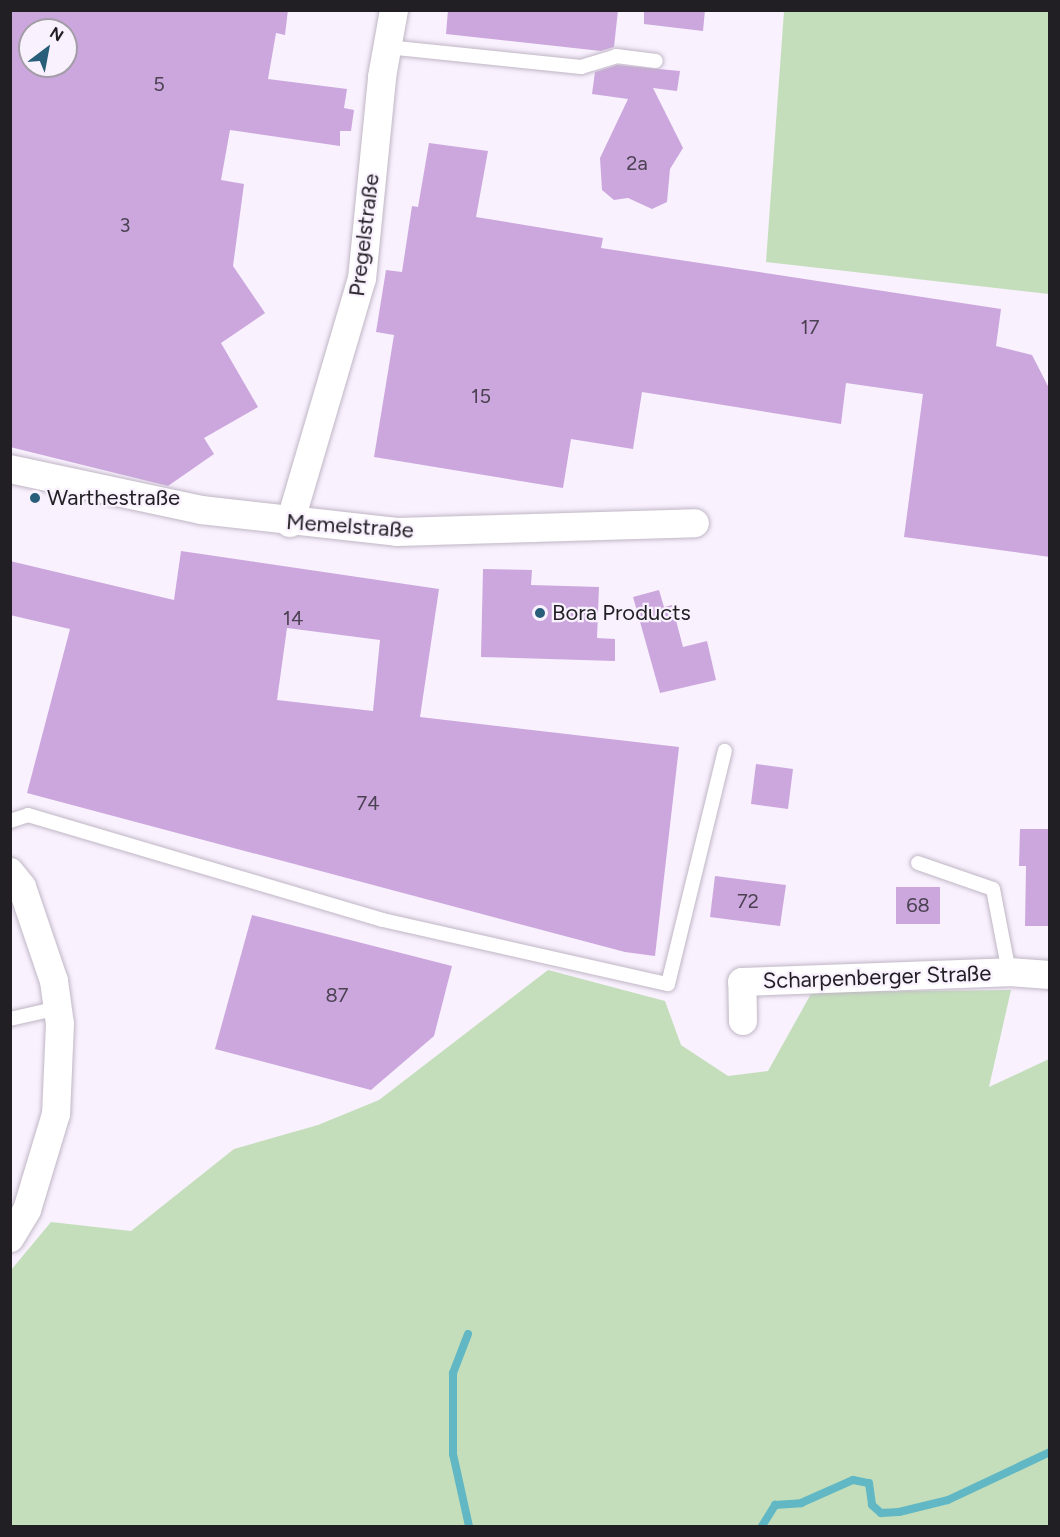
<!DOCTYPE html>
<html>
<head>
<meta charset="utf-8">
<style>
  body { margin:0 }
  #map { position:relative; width:1060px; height:1537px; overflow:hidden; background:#f9f1fe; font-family:Figtree,sans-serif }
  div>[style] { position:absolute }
  .green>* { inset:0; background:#c4debb }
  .stream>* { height:8px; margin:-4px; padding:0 4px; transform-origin:4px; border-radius:4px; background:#61b8c4 }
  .building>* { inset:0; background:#cba7dd }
  .roads { filter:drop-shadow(0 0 2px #c0b6c5) drop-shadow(0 0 2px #c0b6c5) }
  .lane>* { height:14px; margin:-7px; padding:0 7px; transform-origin:7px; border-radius:7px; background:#fff }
  .street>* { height:28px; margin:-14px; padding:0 14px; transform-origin:14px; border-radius:14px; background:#fff }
  .dots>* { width:16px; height:16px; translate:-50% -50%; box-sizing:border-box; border:3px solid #f9f1fe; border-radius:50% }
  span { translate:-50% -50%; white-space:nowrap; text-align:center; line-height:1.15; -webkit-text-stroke:4.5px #f9f1fe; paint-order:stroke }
  .number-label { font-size:20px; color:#4c4152 }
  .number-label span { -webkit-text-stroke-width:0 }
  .street-label { font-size:22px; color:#221f24 }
  .poi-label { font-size:22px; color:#221f24 }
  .left { translate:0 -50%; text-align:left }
  .frame { position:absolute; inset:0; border:12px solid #221f24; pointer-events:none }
  .north { position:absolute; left:18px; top:18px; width:60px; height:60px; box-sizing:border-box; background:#f9f1fe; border:2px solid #a39da7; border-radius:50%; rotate:32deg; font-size:16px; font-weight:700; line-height:24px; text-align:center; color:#221f24 }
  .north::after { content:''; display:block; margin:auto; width:21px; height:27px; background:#285e7a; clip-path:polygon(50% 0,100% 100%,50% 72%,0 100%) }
</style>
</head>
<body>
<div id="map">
  <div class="green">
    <div style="clip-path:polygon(784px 11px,1049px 11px,1049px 294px,766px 262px)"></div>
    <div style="clip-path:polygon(548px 970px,665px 1001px,681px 1045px,728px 1076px,768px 1071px,812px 992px,1011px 990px,989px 1087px,1049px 1059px,1049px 1526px,11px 1526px,11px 1270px,51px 1222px,131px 1231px,234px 1149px,318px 1125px,379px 1100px)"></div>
  </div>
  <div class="stream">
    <div style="left:468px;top:1334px;width:42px;rotate:111deg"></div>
    <div style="left:453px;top:1373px;width:81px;rotate:90deg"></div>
    <div style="left:453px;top:1454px;width:74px;rotate:77.5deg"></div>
    <div style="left:762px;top:1526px;width:25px;rotate:-58deg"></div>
    <div style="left:775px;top:1505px;width:26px;rotate:-4deg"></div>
    <div style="left:801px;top:1503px;width:57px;rotate:-23.9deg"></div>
    <div style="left:853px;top:1480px;width:16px;rotate:11deg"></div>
    <div style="left:869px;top:1483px;width:22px;rotate:82deg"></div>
    <div style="left:872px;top:1505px;width:12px;rotate:42deg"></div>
    <div style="left:881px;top:1513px;width:18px;rotate:-3deg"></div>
    <div style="left:899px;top:1512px;width:50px;rotate:-13.8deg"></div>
    <div style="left:948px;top:1500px;width:113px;rotate:-25.2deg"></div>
  </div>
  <div class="building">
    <div style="clip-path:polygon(evenodd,10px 10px,288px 10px,285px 35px,276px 33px,268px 79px,347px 89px,344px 108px,354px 110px,351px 131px,340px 131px,340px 146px,230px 130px,221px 180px,244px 184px,233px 266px,265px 313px,221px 343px,258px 407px,204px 438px,214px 454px,168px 486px,10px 447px,10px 10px,30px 30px,66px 30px,66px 66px,30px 66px,30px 30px)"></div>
    <div style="clip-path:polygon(448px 10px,618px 10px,614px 47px,601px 51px,446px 34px)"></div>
    <div style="clip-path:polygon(644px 10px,705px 10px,703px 31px,644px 24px)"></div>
    <div style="clip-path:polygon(617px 65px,680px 71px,677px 91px,653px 88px,683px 148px,670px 169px,667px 202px,652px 209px,628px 198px,614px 200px,602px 190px,600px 158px,628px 99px,592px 94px,595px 72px)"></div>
    <div style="clip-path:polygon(429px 143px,488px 151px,476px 217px,603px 238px,601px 248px,1001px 309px,996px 346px,1032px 355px,1050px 390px,1050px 557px,904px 537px,923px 394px,846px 383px,841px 424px,642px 392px,633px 449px,571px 439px,563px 488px,374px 457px,394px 335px,376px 332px,386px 270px,402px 272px,412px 206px,418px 207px)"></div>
    <div style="clip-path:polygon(evenodd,181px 551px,439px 589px,420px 717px,679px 747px,655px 956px,625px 952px,27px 793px,70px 629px,10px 615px,10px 561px,174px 600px,181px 551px,287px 628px,380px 640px,373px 711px,277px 700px,287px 628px)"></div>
    <div style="clip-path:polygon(483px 569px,532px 570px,531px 585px,599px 587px,597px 638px,615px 639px,615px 661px,481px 657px)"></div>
    <div style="clip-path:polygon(659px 590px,664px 607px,672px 605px,683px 647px,707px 641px,716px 680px,660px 693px,633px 597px)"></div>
    <div style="clip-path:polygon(756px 764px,793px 769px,788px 809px,751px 804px)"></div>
    <div style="clip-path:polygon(1020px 829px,1050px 829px,1050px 926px,1025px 926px,1026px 866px,1019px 866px)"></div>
    <div style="clip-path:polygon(715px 876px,786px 885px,780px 926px,710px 917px)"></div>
    <div style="clip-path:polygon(896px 887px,940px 887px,940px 924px,896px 924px)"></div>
    <div style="clip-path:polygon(252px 915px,452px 966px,434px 1036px,371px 1090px,215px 1049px)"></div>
  </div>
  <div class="roads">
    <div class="lane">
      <div style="left:387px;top:47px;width:195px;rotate:5.9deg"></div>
      <div style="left:581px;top:67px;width:37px;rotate:-17deg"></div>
      <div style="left:616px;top:56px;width:40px;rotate:7.1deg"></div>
      <div style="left:10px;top:821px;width:19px;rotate:-18deg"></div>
      <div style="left:28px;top:815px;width:370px;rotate:16.5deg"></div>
      <div style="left:383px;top:920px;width:292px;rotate:12.7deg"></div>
      <div style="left:668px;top:984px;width:240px;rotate:-76.3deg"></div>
      <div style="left:918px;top:863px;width:79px;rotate:19.1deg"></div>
      <div style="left:993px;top:889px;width:85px;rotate:79.1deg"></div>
      <div style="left:10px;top:1019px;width:49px;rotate:-12.9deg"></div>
    </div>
    <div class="street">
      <div style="left:10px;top:469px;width:195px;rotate:12.1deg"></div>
      <div style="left:201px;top:510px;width:197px;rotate:6.4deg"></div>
      <div style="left:397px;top:532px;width:298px;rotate:-1.7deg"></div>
      <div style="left:290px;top:523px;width:254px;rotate:-73.6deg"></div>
      <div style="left:362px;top:279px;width:203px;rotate:-84.3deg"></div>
      <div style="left:382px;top:77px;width:68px;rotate:-79.8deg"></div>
      <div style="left:10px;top:872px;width:19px;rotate:51deg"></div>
      <div style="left:22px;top:887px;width:99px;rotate:71.2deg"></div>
      <div style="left:54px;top:981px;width:43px;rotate:82.1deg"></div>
      <div style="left:60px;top:1024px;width:90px;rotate:92.5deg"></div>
      <div style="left:56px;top:1114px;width:100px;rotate:106.8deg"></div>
      <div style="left:27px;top:1210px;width:33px;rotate:121deg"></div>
      <div style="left:743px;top:1021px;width:39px;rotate:-91deg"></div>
      <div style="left:742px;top:982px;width:267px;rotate:-2.1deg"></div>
      <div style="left:1009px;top:972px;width:41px;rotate:4.2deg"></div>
    </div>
  </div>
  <div class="dots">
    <div style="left:35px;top:498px;background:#285e7a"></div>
    <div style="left:540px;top:613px;background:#285e7a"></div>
  </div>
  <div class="number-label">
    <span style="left:159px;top:84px">5</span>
    <span style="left:637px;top:163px">2a</span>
    <span style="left:125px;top:225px">3</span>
    <span style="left:810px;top:327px">17</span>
    <span style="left:481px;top:396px">15</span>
    <span style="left:293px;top:618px">14</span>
    <span style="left:368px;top:803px">74</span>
    <span style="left:748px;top:901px">72</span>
    <span style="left:918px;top:905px">68</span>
    <span style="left:337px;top:995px">87</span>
  </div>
  <div class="street-label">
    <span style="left:364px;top:235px;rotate:-83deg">Pregelstraße</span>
    <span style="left:350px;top:526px;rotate:4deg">Memelstraße</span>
    <span style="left:877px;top:977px;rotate:-2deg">Scharpenberger Straße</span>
  </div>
  <div class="poi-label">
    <span class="left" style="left:47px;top:498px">Warthestraße</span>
    <span class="left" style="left:552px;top:613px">Bora Products</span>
  </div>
  <div class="frame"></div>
  <div class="north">N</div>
</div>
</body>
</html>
